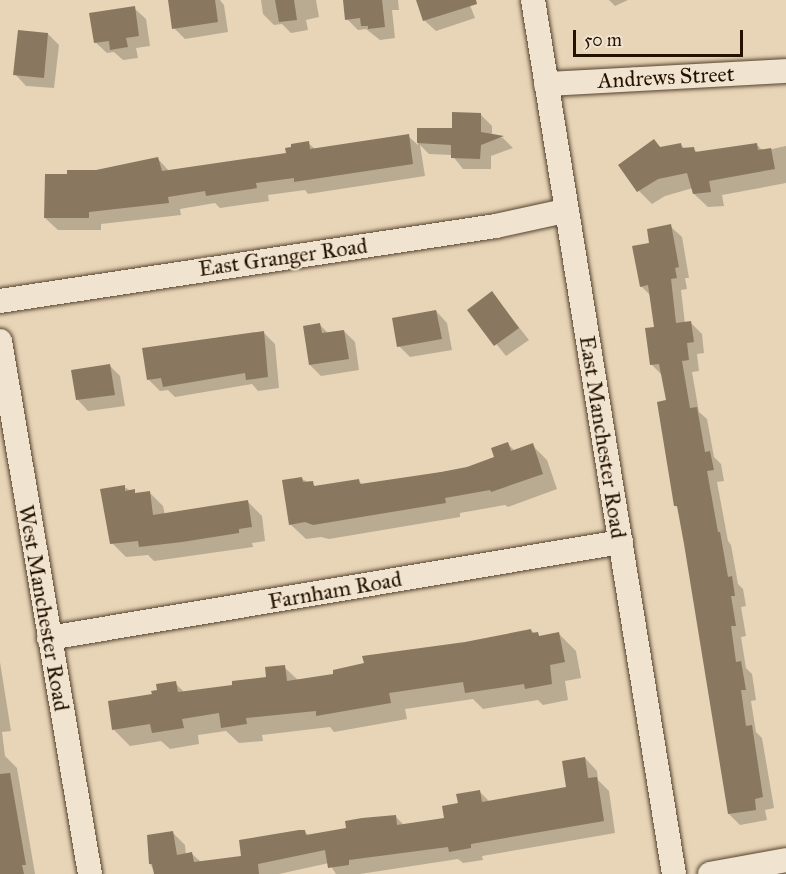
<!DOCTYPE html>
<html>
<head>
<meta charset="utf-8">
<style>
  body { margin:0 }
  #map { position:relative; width:786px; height:874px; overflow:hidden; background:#e8d5b7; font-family:"IM FELL Great Primer",serif }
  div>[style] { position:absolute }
  .shadow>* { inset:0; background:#0003 }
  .building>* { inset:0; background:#8a775f }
  .roads { filter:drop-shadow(0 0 2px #55422e) drop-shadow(0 0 2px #55422e) }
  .minor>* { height:24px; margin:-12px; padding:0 12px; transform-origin:12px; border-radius:12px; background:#f0e4d0 }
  span { translate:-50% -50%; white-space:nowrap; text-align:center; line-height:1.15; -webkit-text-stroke:4.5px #f0e4d0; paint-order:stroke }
  .street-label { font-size:22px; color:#241100 }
  .scale { position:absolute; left:573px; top:30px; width:170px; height:27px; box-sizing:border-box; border:3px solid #241100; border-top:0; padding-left:8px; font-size:18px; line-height:21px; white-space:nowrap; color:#241100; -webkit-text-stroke:4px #f0e4d0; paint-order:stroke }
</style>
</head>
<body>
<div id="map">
  <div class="shadow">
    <div style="clip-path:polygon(172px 0,220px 0,224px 5px,228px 32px,185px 39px,174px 28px)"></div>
    <div style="clip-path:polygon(261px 0,316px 0,319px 17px,306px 20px,308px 30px,291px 33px,282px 24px,274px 25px,263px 14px)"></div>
    <div style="clip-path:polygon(344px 0,398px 0,399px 10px,392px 10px,395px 38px,380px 40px,366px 29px,358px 30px,347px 19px)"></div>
    <div style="clip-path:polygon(418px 0,468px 0,475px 18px,436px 31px,424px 20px)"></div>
    <div style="clip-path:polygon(609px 0,628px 0,615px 6px)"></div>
    <div style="clip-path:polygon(134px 8px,146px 19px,150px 46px,136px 48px,138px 58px,123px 60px,114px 52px,107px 53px,95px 42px)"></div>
    <div style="clip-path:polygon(48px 34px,59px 45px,54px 88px,26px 86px,15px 74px)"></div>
    <div style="clip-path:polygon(481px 115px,492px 126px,492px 135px,503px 138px,513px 148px,491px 156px,491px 169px,463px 169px,452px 155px,429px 154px,420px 145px,425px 176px,308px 194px,305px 190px,268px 195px,269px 201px,220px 208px,215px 203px,180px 209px,181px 215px,101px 224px,101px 230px,58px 230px,45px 218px,96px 172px,158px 159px,170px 172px,288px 154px,308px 143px,315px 149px,408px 136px,418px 145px,419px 129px,453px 130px)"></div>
    <div style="clip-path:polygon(654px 141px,661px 148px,681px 145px,685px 149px,693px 148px,698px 153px,757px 145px,763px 151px,786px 146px,786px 183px,722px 195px,724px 206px,708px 207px,694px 194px,693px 188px,665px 196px,652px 204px,639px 191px)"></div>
    <div style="clip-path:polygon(670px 226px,682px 237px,689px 278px,685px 278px,687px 289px,681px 290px,685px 324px,691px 323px,702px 334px,704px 353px,697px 354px,699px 371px,692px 372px,699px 412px,707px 419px,714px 457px,721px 464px,724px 481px,717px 482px,728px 541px,731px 545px,738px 584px,743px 589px,746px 606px,741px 607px,746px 636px,741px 637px,746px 668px,752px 674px,756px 700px,751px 701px,756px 732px,762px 738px,774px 808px,765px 810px,767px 820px,740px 825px,729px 814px,679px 508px,676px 506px,667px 402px,663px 376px,652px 365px,655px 328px,651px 296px,641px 286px,651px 244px)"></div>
    <div style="clip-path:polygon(492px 293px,529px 340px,506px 356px,469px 310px)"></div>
    <div style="clip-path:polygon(436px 311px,447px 323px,452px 350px,410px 357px,399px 346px)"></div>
    <div style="clip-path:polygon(320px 325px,328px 333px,344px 331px,355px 342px,359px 370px,321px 376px,310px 365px)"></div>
    <div style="clip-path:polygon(264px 333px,275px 344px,279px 388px,258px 391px,252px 384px,175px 397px,168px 390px,160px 391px,149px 380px)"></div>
    <div style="clip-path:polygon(109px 365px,120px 376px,125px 406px,88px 411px,77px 399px)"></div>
    <div style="clip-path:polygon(508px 444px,515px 451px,532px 445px,547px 460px,557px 489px,508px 507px,505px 505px,460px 513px,460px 517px,329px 539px,321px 537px,306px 539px,290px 524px,302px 479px,317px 487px,359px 481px,363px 485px,468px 468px,496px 458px)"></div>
    <div style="clip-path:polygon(124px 487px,137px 494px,149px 492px,163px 506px,165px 515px,248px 502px,262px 516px,265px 541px,252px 543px,253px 547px,154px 561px,148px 555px,126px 557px,112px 543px)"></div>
    <div style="clip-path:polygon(530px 630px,541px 637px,559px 634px,576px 651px,581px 678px,565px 681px,568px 700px,543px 705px,538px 700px,483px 709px,473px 699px,405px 709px,407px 719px,334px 732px,330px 727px,262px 735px,263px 741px,239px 743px,226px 731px,198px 735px,199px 744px,170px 749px,161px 741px,130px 746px,114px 730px,153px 695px,175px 683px,185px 693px,234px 687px,268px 678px,284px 667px,299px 681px,335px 676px)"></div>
    <div style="clip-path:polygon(0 662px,11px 731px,2px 732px,5px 756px,17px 768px,35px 874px,0 874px)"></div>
    <div style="clip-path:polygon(585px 758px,597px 771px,598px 780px,609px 791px,615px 833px,482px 856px,483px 860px,463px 863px,458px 859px,360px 874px,336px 874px,329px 863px,279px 874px,155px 874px,150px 863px,173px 833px,185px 845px,186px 855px,192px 854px,201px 862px,243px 857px,304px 831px,309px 836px,348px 830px,395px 816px,404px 825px,446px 819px,460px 805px,480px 792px,490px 802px,568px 788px)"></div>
  </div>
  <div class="building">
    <div style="clip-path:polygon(168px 0,215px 0,218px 22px,172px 29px)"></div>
    <div style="clip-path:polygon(275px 0,294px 0,297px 20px,279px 22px)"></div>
    <div style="clip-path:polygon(343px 0,382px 0,385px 27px,368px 29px,368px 26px,361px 26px,360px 18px,345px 20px)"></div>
    <div style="clip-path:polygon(416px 0,476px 0,477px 4px,423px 21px)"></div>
    <div style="clip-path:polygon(135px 6px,139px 36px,126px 38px,128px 47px,110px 50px,109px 41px,94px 43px,89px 13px)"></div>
    <div style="clip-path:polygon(18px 30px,48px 33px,44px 78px,13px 75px)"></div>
    <div style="clip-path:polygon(452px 112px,481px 113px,481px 132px,504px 136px,481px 145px,480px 159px,451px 158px,451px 145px,417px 143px,417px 128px,452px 128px)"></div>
    <div style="clip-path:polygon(409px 134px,413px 164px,294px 182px,294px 178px,256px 183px,257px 188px,206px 196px,205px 191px,168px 197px,169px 203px,89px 212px,89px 218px,44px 218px,45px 174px,67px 174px,67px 170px,96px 170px,158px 157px,162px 171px,286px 153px,285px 148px,291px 147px,291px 144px,309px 141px,310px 149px)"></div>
    <div style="clip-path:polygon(654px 139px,660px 147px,681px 143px,682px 148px,694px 147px,695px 152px,757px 143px,758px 150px,771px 148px,775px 169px,709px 181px,711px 192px,693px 194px,687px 173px,658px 179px,637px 192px,618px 165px)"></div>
    <div style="clip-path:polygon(671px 224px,679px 267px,675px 268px,677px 278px,671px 279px,676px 323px,691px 321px,694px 342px,687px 343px,689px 360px,682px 361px,690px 408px,697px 407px,705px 452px,710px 451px,714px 470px,707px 471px,718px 532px,720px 532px,728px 577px,732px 576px,735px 596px,731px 596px,736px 626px,731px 626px,736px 662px,741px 661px,746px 690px,741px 690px,746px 726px,752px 725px,763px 797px,755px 799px,756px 810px,728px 814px,684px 544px,677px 506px,674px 506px,657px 402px,666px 400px,659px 364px,650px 365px,645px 328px,654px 327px,648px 285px,640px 287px,632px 246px,649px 243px,647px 229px)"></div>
    <div style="clip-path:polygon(492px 291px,519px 328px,494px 346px,467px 310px)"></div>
    <div style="clip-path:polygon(436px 310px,442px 339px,397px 347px,392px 318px)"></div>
    <div style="clip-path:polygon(320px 323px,322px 333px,344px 330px,349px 359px,309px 365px,303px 326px)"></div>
    <div style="clip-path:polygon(264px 331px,268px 377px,246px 380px,245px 373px,163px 387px,161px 378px,147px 380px,142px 348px)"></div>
    <div style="clip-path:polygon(110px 364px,115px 395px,76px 400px,71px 370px)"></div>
    <div style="clip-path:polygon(508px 442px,511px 451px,533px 443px,543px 474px,491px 492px,490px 490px,445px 498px,446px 503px,313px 525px,305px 522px,289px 525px,282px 480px,302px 477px,303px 482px,313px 481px,314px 486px,359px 479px,360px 484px,441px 472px,467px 467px,494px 457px,491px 448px)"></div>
    <div style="clip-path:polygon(125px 485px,125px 491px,135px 489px,135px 493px,150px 491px,153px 515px,248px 500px,252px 527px,239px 529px,239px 533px,182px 542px,139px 547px,138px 541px,110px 544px,100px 489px)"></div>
    <div style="clip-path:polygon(531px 629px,532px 633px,538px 632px,539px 636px,559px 632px,565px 662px,550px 665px,552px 684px,525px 689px,524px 684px,465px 693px,463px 682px,389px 693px,391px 703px,316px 716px,316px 711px,246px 718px,247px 724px,221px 728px,219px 713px,182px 719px,184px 728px,152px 733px,150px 724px,112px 730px,108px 701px,152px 694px,151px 691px,157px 690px,156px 684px,176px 681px,178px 692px,232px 685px,232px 681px,266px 677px,265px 667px,285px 665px,287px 681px,333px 674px,333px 670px,364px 663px,362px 656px,465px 642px)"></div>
    <div style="clip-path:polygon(585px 757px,588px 778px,597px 777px,604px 821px,471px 844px,471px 848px,449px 852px,448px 847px,387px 855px,349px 860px,349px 865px,328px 868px,325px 850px,258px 864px,259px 874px,154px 874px,152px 864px,149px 864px,147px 835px,173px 831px,177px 855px,192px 852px,194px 862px,241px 856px,239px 840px,299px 830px,305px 830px,306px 835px,346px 828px,345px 821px,362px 818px,396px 815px,397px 825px,444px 818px,442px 806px,458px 803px,456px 794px,480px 790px,482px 802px,566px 787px,562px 761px)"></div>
    <div style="clip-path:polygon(10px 773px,26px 865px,22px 865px,24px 874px,0 874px,0 774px)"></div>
  </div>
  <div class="roads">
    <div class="minor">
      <div style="left:533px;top:0;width:885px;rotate:80.84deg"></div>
      <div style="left:546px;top:84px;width:240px;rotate:-3.1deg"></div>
      <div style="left:0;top:301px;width:502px;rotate:-8.6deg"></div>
      <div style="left:496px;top:226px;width:71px;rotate:-12.3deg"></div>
      <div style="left:0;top:341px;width:541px;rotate:80.42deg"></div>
      <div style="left:49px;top:638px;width:580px;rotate:-9.53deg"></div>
      <div style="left:710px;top:874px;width:77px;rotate:-10.4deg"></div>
    </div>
  </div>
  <div class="street-label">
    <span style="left:666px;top:77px;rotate:-3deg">Andrews Street</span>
    <span style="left:283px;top:257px;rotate:-8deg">East Granger Road</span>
    <span style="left:603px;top:437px;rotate:81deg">East Manchester Road</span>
    <span style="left:335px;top:590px;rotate:-10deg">Farnham Road</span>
    <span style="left:44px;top:608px;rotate:80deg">West Manchester Road</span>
  </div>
  <div class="scale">50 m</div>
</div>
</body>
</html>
